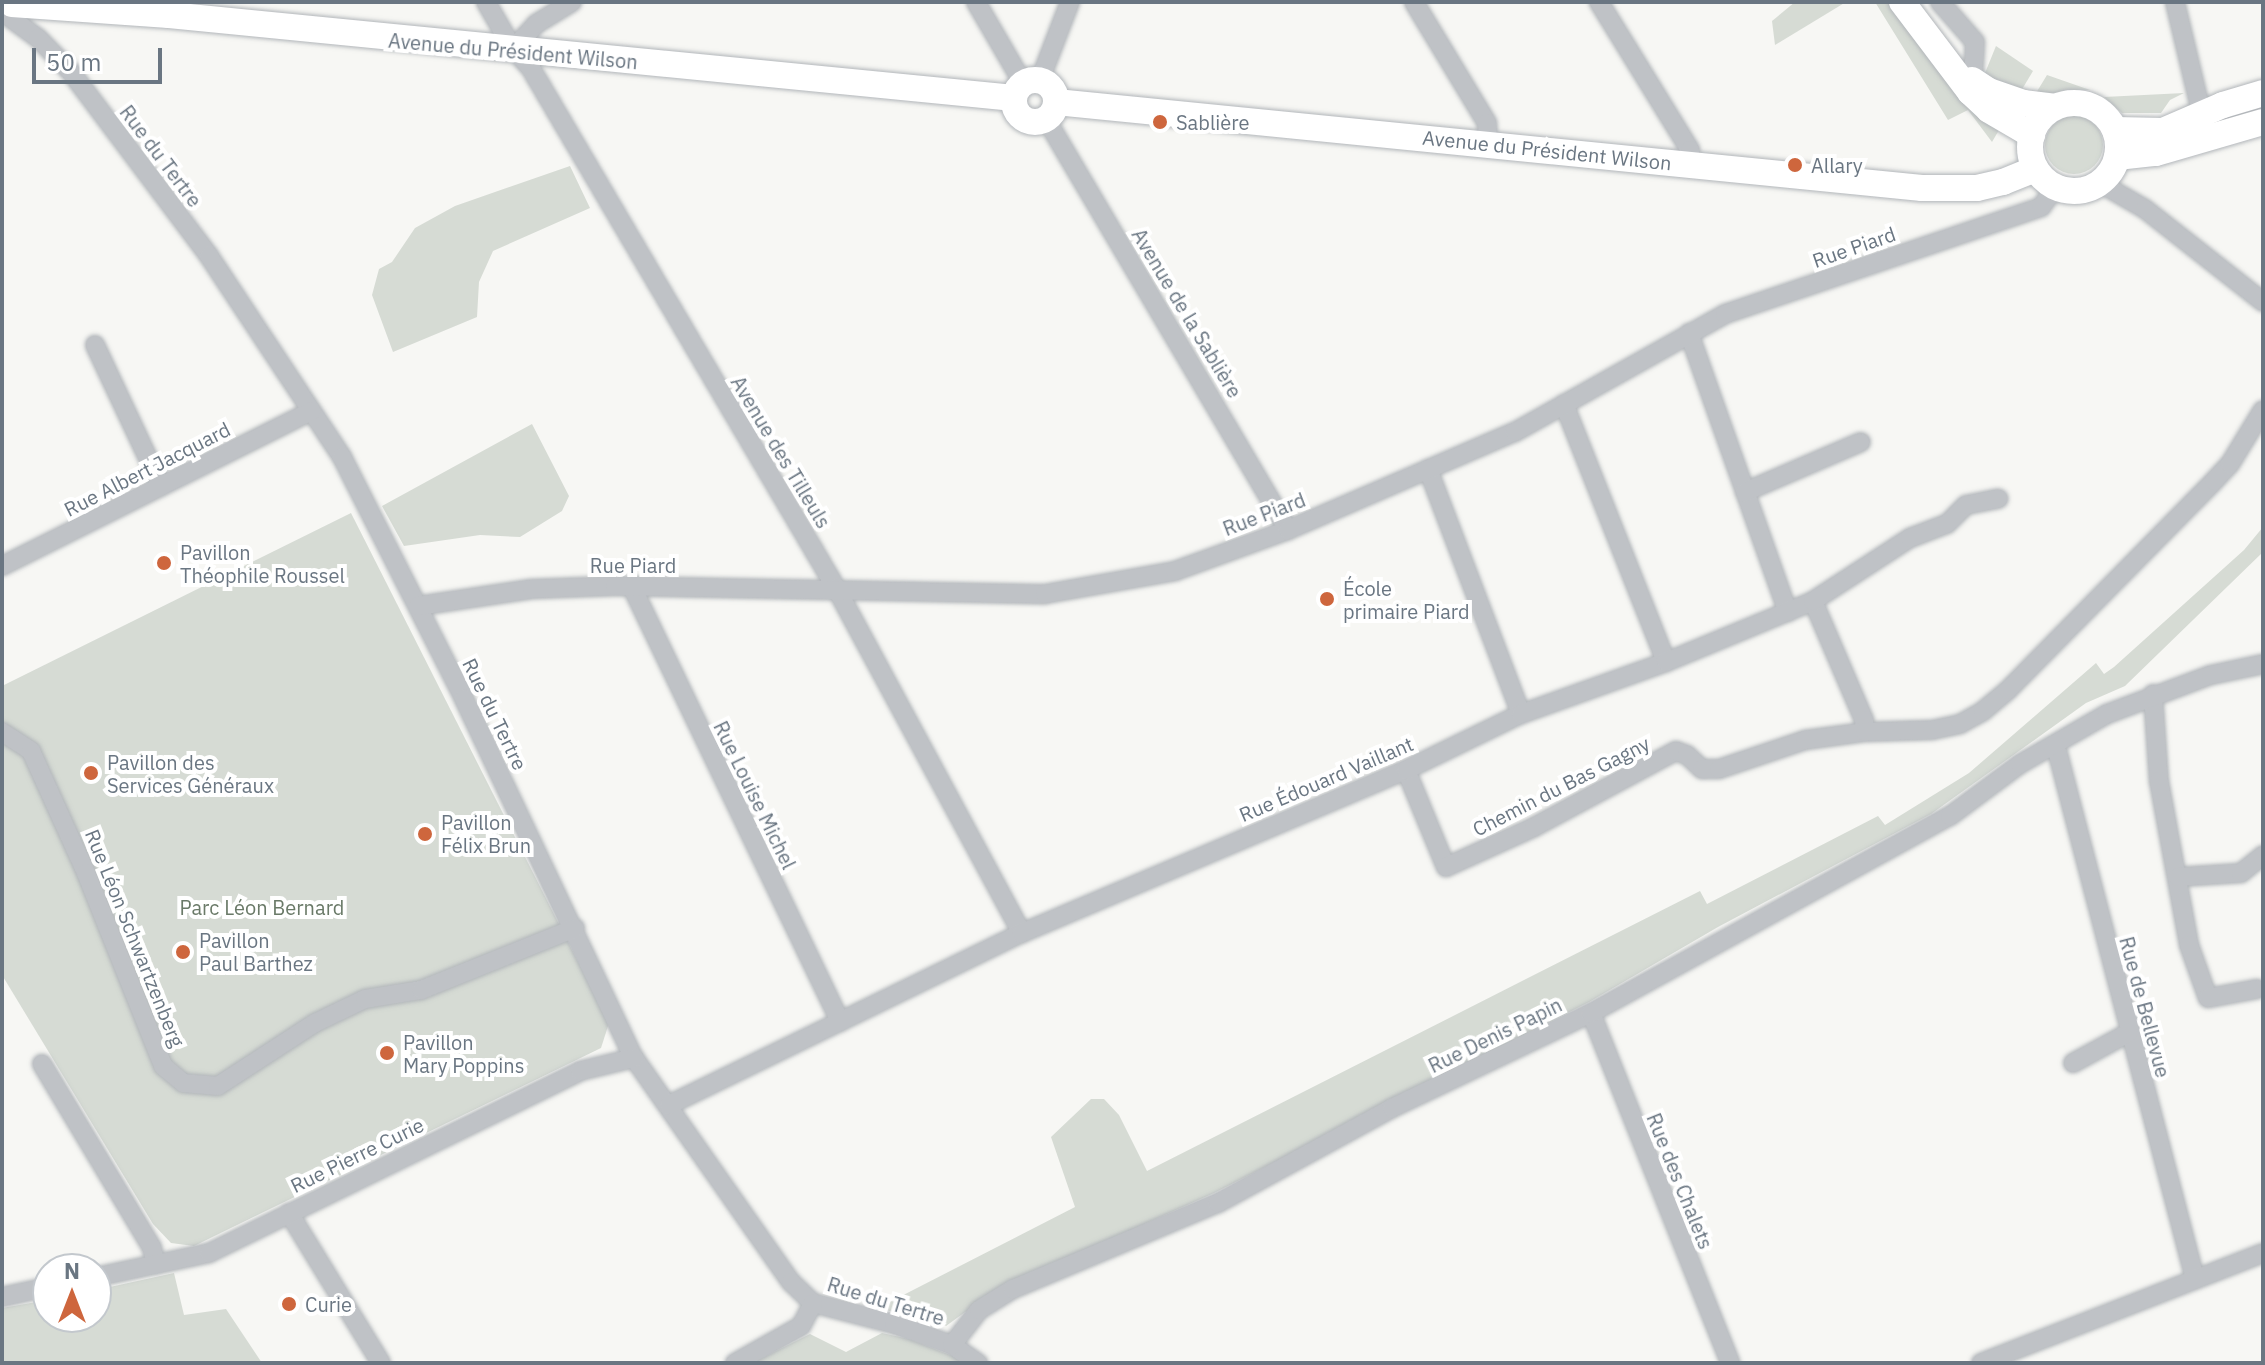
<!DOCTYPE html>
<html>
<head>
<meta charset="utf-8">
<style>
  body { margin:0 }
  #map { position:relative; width:2265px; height:1365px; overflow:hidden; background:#f7f7f4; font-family:"IBM Plex Sans",sans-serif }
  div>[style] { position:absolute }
  .green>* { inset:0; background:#d6dbd4 }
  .round { border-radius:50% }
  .roads { filter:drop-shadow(0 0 2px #b2b6ba) drop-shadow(0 0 2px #b2b6ba) }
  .street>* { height:18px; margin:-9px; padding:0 9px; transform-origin:9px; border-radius:9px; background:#bfc2c6 }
  .secondary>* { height:26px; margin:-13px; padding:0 13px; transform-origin:13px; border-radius:13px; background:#fff }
  .secondary>.ring { margin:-13px; padding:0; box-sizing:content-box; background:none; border:26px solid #fff; border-radius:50% }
  .dots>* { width:22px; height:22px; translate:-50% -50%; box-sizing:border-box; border:4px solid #fff; border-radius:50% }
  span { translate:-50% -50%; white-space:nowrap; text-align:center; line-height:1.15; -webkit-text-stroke:8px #fff; paint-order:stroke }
  .street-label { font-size:20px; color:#6a7682 }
  .poi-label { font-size:20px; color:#6a7682 }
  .left { translate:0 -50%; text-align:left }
  .park-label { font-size:20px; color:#6a7a68 }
  .frame { position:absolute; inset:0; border:4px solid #6a7682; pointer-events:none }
  .north { position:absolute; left:32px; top:1253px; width:80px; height:80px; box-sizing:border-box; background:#fff; border:2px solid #c3c8cd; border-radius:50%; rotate:0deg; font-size:22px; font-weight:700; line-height:32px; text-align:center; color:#6a7682 }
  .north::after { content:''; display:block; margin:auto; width:28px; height:36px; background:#ce663d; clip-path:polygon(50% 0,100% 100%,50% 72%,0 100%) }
  .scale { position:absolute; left:32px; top:48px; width:130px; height:36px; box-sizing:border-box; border:4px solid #6a7682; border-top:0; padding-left:10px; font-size:24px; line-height:28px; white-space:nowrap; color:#6a7682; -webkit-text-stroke:6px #fff; paint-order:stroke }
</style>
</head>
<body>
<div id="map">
  <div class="green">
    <div style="clip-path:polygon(1795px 2px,1846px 2px,1775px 45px,1772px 21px)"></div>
    <div style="clip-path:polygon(1875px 2px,1889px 2px,1912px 34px,1999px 130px,1992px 142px,1968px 110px,1948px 120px)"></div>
    <div style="clip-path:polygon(1996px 46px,2033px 71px,2018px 96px,1990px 82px,1985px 73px)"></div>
    <div style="clip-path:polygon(2047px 75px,2090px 90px,2066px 90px,2033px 98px)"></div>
    <div style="clip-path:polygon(2184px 93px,2170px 100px,2161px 113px,2122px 113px,2104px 97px)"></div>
    <div class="round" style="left:2045px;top:116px;width:58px;height:58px"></div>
    <div style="clip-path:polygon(570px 166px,590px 208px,493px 251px,479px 282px,477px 317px,393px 352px,372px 295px,379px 269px,392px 262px,415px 228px,455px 206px)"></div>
    <div style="clip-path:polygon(532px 424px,569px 496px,562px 511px,520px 537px,480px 535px,404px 546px,382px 506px)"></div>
    <div style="clip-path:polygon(351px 513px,609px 1023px,601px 1048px,194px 1246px,171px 1243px,153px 1224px,2px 975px,2px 686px)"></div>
    <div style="clip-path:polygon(2263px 527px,2263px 552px,2125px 686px,2086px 703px,1931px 814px,1718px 927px,1589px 1002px,1214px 1193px,994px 1291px,946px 1326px,878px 1308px,1075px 1207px,1051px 1137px,1091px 1099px,1104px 1099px,1119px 1115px,1147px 1171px,1700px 891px,1707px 904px,1878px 816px,1885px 825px,1969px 773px,2096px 663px,2104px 674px,2114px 667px,2244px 550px)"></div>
    <div style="clip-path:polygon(174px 1273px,184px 1315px,226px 1309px,262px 1363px,2px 1363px,2px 1308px,48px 1300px,48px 1317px,96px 1317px,96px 1290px)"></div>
    <div style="clip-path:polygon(882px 1333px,909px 1339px,971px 1363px,752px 1363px,810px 1334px,846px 1352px)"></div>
  </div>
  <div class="roads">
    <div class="street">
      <div style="left:486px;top:2px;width:54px;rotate:60.1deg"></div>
      <div style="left:513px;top:49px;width:25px;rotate:47deg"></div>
      <div style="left:530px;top:67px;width:604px;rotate:59.57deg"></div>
      <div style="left:836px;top:588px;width:392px;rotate:61.7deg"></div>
      <div style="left:976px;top:2px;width:94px;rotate:59.9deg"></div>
      <div style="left:1414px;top:2px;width:141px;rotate:58.9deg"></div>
      <div style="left:1487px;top:123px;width:22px;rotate:87deg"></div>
      <div style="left:1599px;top:2px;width:174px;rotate:58.4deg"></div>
      <div style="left:1690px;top:150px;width:14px;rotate:94deg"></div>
      <div style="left:1940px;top:2px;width:53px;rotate:48.8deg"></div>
      <div style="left:1975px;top:42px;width:39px;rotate:93deg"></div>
      <div style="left:2175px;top:2px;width:116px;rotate:76.6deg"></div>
      <div style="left:9px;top:17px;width:36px;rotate:36deg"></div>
      <div style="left:38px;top:38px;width:47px;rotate:45.9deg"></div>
      <div style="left:71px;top:72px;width:230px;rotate:53.1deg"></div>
      <div style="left:209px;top:256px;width:241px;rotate:56.5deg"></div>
      <div style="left:342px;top:457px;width:271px;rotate:63.2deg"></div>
      <div style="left:464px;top:699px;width:397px;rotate:64.7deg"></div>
      <div style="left:634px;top:1058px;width:274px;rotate:55deg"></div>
      <div style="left:791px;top:1282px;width:30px;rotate:44deg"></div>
      <div style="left:813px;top:1303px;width:84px;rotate:14.5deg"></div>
      <div style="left:894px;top:1324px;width:62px;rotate:19.9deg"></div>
      <div style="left:952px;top:1345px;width:32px;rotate:35deg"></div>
      <div style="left:513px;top:49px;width:34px;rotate:-47deg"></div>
      <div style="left:536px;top:24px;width:42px;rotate:-31.4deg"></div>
      <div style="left:1040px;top:80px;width:84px;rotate:-69deg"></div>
      <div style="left:1046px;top:119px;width:477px;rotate:59.5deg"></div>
      <div style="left:2100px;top:183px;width:52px;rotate:30deg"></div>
      <div style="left:2145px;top:209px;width:150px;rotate:38.2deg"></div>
      <div style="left:1689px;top:333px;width:296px;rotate:70.5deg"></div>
      <div style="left:95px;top:345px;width:156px;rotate:64.9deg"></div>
      <div style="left:1564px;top:404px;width:277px;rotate:68.4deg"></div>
      <div style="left:1428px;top:469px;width:262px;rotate:69.2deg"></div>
      <div style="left:1745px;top:492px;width:126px;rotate:-23.3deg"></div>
      <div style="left:2px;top:566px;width:346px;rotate:-26.6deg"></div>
      <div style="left:632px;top:587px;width:482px;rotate:64.4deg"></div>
      <div style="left:1813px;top:601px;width:129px;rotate:66.8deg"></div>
      <div style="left:1864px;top:720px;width:12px;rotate:85deg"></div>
      <div style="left:418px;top:606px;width:115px;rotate:-8.5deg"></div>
      <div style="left:532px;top:589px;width:83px;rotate:-2.1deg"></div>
      <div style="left:615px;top:586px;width:430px;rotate:1.1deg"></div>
      <div style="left:1045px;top:594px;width:132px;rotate:-10deg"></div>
      <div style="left:1175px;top:571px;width:120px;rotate:-19.9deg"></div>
      <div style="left:1288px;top:530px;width:247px;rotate:-23.4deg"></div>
      <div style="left:1515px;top:432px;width:241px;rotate:-29.3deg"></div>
      <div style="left:1725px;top:314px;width:334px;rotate:-18.7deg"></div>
      <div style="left:2041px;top:207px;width:25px;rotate:-53deg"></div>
      <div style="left:2153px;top:694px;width:87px;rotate:86.1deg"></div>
      <div style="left:2159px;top:781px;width:167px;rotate:79.6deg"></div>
      <div style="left:2189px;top:945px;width:56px;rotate:70.3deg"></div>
      <div style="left:2208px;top:998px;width:50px;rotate:-10.4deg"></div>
      <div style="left:2px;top:732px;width:35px;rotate:33deg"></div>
      <div style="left:31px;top:751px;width:134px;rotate:65.7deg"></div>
      <div style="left:86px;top:873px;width:208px;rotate:68.2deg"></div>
      <div style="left:163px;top:1066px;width:26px;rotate:40deg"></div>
      <div style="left:183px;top:1083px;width:35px;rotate:5deg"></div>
      <div style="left:218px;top:1086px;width:116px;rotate:-33deg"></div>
      <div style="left:315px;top:1023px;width:55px;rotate:-25.6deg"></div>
      <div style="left:365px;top:999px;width:57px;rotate:-9.1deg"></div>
      <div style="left:421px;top:990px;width:166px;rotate:-21.9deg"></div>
      <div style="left:2052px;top:746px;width:10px;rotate:53deg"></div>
      <div style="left:2058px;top:754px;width:543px;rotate:75.37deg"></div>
      <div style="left:1406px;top:770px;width:105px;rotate:67.6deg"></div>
      <div style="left:1446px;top:867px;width:97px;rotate:-24.4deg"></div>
      <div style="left:1534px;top:827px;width:161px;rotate:-28.2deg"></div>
      <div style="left:1676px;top:751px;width:12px;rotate:20deg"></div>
      <div style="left:1687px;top:755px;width:21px;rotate:43deg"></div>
      <div style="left:1702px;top:769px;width:17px"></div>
      <div style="left:1719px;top:769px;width:91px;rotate:-18.6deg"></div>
      <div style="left:1805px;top:740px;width:61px;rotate:-7.6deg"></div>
      <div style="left:1865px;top:732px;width:67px;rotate:-1.7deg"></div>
      <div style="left:1932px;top:730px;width:29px;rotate:-12deg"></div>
      <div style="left:1960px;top:724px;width:26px;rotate:-29deg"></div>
      <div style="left:1983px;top:711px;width:33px;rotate:-40deg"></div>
      <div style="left:2008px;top:690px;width:293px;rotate:-45.4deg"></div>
      <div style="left:2214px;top:481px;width:23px;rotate:-47deg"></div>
      <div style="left:2230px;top:464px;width:63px;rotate:-58.6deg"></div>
      <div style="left:2178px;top:877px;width:63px;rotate:-3.6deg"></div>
      <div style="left:2241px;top:873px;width:28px;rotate:-39deg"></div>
      <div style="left:1591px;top:1013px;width:377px;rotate:68.3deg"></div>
      <div style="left:2073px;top:1063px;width:63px;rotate:-28.6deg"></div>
      <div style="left:42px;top:1064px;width:214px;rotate:59.1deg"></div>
      <div style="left:152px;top:1248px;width:17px;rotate:77deg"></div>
      <div style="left:669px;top:1105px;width:393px;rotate:-26deg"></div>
      <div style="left:1022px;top:933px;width:417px;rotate:-23deg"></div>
      <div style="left:1406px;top:770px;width:128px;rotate:-26deg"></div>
      <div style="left:1521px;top:714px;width:154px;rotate:-19.7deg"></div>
      <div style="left:1666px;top:662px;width:159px;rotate:-22.5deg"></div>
      <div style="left:1813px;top:601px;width:116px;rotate:-33deg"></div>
      <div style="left:1910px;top:538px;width:40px;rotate:-21deg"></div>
      <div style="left:1947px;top:524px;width:27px;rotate:-45deg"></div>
      <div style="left:1966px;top:505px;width:33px;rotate:-11deg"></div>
      <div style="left:289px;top:1213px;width:176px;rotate:58.5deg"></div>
      <div style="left:96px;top:1277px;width:116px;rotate:-12deg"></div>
      <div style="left:209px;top:1253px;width:413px;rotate:-26.1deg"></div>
      <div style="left:580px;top:1071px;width:56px;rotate:-13.5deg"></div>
      <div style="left:2px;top:1297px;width:47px;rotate:-12.3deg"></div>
      <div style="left:952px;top:1345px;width:44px;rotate:-52.4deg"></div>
      <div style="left:979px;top:1310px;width:40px;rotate:-32deg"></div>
      <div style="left:1013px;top:1289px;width:222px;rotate:-22.8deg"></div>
      <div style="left:1218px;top:1203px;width:198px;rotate:-28.6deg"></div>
      <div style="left:1392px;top:1108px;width:221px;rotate:-25.5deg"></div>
      <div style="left:1591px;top:1013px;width:409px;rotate:-28.8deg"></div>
      <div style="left:1950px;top:816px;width:87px;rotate:-36.6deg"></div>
      <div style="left:2020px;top:764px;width:100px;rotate:-29.9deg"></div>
      <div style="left:2107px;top:714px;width:111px;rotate:-20.6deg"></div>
      <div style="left:2211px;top:675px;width:53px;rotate:-11.9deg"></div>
      <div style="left:735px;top:1363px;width:76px;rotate:-29.3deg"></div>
      <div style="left:801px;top:1326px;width:26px;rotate:-62deg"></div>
      <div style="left:1981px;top:1363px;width:303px;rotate:-21.3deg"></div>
    </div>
    <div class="secondary">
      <div style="left:1902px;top:2px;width:113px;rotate:52.9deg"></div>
      <div style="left:1970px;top:92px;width:26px;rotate:43deg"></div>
      <div style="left:1989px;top:110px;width:50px;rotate:30.2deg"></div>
      <div style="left:12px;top:4px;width:157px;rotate:4deg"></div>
      <div style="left:169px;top:15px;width:849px;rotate:5.61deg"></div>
      <div class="ring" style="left:1014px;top:80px;width:16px;height:16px"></div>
      <div style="left:1972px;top:80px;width:20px;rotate:33deg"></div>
      <div style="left:1989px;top:91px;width:36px;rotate:19deg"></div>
      <div style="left:2023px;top:103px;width:31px;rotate:7deg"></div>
      <div style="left:1056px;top:102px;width:870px;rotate:5.67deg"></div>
      <div style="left:1922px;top:188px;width:55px"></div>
      <div style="left:1977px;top:188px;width:27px;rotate:-13deg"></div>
      <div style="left:2003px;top:182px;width:35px;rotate:-22deg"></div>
      <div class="ring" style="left:2030px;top:103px;width:62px;height:62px"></div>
      <div style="left:2115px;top:130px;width:48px;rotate:1.2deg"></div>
      <div style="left:2163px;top:131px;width:65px;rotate:-23.4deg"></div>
      <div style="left:2223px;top:105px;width:42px;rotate:-16.7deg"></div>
      <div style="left:2117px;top:157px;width:39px;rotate:-6deg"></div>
      <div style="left:2156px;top:153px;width:111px;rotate:-16.2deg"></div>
    </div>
  </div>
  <div class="dots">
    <div style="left:1160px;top:122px;background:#ce663d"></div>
    <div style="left:1795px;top:165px;background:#ce663d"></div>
    <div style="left:164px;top:563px;background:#ce663d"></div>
    <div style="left:1327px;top:599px;background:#ce663d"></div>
    <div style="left:91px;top:773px;background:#ce663d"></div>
    <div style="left:425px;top:834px;background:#ce663d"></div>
    <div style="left:183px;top:952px;background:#ce663d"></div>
    <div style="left:387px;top:1053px;background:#ce663d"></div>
    <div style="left:289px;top:1304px;background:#ce663d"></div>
  </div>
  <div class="street-label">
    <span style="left:513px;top:51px;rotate:5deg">Avenue du Président Wilson</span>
    <span style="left:1547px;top:150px;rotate:6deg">Avenue du Président Wilson</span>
    <span style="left:161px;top:156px;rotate:53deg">Rue du Tertre</span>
    <span style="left:1854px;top:247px;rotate:-19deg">Rue Piard</span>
    <span style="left:1187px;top:313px;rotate:59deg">Avenue de la Sablière</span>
    <span style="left:781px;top:452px;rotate:59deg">Avenue des Tilleuls</span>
    <span style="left:147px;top:469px;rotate:-27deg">Rue Albert Jacquard</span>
    <span style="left:1264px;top:514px;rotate:-21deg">Rue Piard</span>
    <span style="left:633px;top:565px">Rue Piard</span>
    <span style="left:495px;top:714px;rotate:64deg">Rue du Tertre</span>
    <span style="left:1326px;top:779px;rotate:-23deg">Rue Édouard Vaillant</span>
    <span style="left:1561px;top:786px;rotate:-27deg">Chemin du Bas Gagny</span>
    <span style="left:755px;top:795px;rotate:64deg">Rue Louise Michel</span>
    <span style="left:135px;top:938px;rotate:68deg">Rue Léon Schwartzenberg</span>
    <span style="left:2145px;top:1007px;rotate:75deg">Rue de Bellevue</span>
    <span style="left:1495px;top:1035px;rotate:-26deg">Rue Denis Papin</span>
    <span style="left:357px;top:1155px;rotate:-26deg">Rue Pierre Curie</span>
    <span style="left:1680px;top:1181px;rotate:68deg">Rue des Chalets</span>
    <span style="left:886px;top:1301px;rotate:17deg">Rue du Tertre</span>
  </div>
  <div class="poi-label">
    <span class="left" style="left:1176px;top:122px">Sablière</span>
    <span class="left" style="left:1811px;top:165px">Allary</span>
    <span class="left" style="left:180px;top:564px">Pavillon<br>Théophile Roussel</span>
    <span class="left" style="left:1343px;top:600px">École<br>primaire Piard</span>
    <span class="left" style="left:107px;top:774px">Pavillon des<br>Services Généraux</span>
    <span class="left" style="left:441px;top:834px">Pavillon<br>Félix Brun</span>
    <span class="left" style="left:199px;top:952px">Pavillon<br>Paul Barthez</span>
    <span class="left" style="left:403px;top:1054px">Pavillon<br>Mary Poppins</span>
    <span class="left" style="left:305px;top:1304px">Curie</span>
  </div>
  <div class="park-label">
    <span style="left:262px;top:907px">Parc Léon Bernard</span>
  </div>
  <div class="frame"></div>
  <div class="north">N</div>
  <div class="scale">50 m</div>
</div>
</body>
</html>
